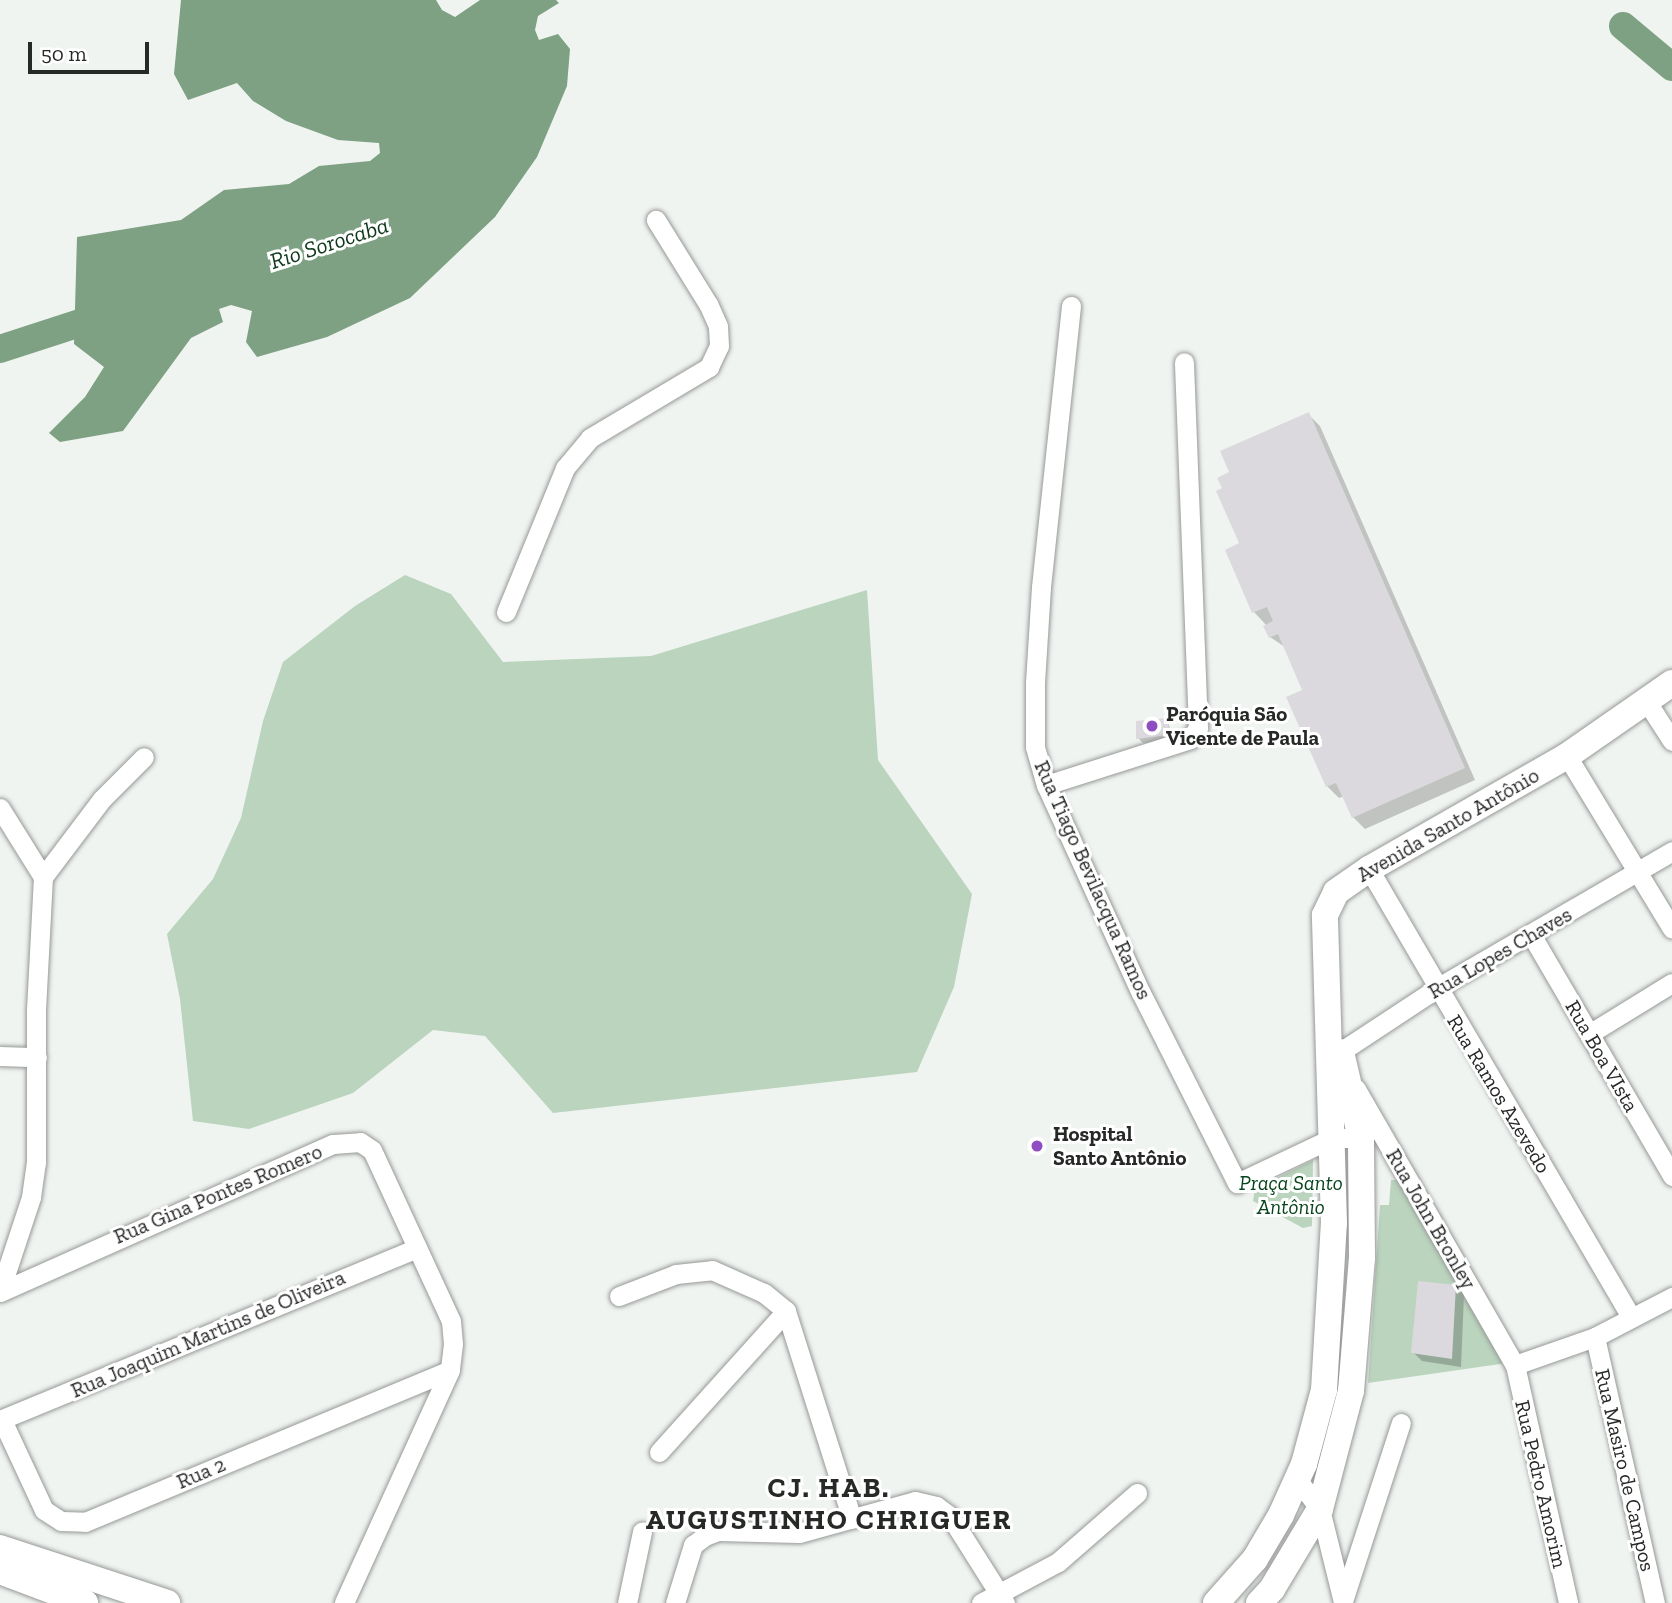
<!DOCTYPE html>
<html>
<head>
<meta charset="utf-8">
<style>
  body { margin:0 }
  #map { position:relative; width:1672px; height:1603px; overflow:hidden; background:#f0f4f1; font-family:"Zilla Slab",serif }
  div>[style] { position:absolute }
  .green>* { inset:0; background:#bad4bd }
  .water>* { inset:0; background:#7da182 }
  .shadow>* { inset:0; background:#0003 }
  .river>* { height:28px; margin:-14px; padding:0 14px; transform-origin:14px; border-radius:14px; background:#7da182 }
  .building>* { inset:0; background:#dbd9dd }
  .roads { filter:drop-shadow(0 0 2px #969996) drop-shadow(0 0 2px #969996) }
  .minor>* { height:19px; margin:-9.5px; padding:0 9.5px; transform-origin:9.5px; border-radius:9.5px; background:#fff }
  .secondary>* { height:26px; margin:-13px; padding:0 13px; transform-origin:13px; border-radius:13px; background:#fff }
  .dots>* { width:19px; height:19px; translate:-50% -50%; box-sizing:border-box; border:4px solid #fff; border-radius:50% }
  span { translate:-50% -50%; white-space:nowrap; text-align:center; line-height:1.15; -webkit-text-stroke:6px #fff; paint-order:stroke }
  .poi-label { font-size:21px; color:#272927; font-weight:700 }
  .left { translate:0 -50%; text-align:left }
  .street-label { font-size:21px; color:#272927 }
  .park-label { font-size:21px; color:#08451c; font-style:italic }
  .water-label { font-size:23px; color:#0d3819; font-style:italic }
  .district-label { font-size:28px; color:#272927; font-weight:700; letter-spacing:2px }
  .scale { position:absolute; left:28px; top:42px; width:121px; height:32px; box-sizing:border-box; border:4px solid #272927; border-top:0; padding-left:9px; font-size:21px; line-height:24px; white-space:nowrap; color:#272927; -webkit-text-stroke:5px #fff; paint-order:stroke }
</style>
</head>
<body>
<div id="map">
  <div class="green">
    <div style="clip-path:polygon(405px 575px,451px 594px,503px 662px,651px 656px,867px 590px,878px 760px,972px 894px,954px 987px,917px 1072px,553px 1113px,485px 1036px,433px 1030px,353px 1093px,249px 1129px,193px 1121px,180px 999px,167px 934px,213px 879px,241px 818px,263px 721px,283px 662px,355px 606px)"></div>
    <div style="clip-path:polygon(1313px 1160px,1312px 1226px,1303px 1228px,1253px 1201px,1255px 1189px)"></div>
    <div style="clip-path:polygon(1391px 1180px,1403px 1180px,1507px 1363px,1368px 1383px,1380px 1205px,1389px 1205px)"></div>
  </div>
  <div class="water">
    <div style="clip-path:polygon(181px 0,436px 0,442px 10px,455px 17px,480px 0,556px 0,559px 3px,538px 16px,535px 30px,539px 40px,558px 34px,570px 49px,567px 86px,537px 157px,495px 217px,410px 298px,327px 337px,257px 357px,246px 342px,252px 311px,231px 305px,219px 309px,223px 322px,191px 338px,123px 431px,60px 442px,49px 433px,85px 397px,104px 367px,74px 344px,77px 237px,181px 220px,224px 190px,289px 184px,319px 166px,370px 161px,380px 153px,379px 143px,338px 140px,286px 121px,253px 101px,237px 83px,188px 100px,174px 74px)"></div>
    <div style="clip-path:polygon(1657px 45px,1672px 57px,1672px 74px,1651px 59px)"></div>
  </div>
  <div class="shadow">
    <div style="clip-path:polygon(1308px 414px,1320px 426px,1475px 780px,1365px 829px,1353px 817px,1344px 796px,1339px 798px,1327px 786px,1304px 691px,1285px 647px,1270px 637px,1267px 626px,1254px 612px,1227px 551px,1241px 544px,1231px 473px)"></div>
    <div style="clip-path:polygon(1167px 720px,1174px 740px,1143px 743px,1138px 738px)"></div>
    <div style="clip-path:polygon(1455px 1286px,1464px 1295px,1461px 1367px,1422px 1361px,1413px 1352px)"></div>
  </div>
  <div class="river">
    <div style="left:1623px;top:26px;width:64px;rotate:39.9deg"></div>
    <div style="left:0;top:349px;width:117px;rotate:-18deg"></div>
  </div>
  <div class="building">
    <div style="clip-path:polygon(1309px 412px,1465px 768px,1352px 818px,1336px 783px,1326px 787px,1286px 697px,1302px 690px,1278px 634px,1269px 638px,1263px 626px,1273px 621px,1267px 607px,1252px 613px,1225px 550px,1239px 543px,1216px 491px,1222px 488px,1217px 478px,1229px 472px,1220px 451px)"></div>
    <div style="clip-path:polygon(1167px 718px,1170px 735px,1136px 739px,1136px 721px)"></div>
    <div style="clip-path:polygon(1418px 1281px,1456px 1285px,1452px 1359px,1411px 1353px)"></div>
  </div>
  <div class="roads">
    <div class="minor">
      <div style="left:1071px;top:306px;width:283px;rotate:96.1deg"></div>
      <div style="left:1041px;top:587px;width:96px;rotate:93.6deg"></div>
      <div style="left:1035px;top:683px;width:64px;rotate:90deg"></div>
      <div style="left:1035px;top:747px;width:40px;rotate:74deg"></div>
      <div style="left:1046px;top:785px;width:229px;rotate:65.5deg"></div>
      <div style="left:1141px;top:993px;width:213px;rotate:63.2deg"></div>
      <div style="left:1237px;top:1183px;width:105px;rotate:-25.3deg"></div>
      <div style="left:1332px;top:1138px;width:29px"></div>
      <div style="left:506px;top:612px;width:156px;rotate:-67.7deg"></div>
      <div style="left:565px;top:468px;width:39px;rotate:-50deg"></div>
      <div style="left:590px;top:438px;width:139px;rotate:-30.8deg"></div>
      <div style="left:709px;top:367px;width:23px;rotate:-65deg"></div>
      <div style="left:719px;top:346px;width:20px;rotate:-93deg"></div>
      <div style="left:718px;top:326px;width:24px;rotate:-114deg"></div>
      <div style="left:708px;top:304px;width:99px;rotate:-121.8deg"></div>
      <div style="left:1647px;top:702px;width:46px;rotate:57.3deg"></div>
      <div style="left:1567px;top:756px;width:202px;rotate:58.7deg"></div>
      <div style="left:1046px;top:785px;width:151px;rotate:-17.7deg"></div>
      <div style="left:1190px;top:739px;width:14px;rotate:-54deg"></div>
      <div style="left:1198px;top:728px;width:366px;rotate:-92.2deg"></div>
      <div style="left:0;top:808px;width:81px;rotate:58.1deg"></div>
      <div style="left:1369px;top:869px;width:519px;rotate:59.68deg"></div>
      <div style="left:1532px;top:936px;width:278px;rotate:59.7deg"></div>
      <div style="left:1589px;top:1034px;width:97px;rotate:-31.6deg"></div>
      <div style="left:0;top:1056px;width:37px;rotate:2deg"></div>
      <div style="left:1331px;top:1058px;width:127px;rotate:-33.4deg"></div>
      <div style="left:1437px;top:988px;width:272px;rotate:-30.2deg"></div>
      <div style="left:1356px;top:1089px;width:319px;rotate:60.1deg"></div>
      <div style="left:1515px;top:1365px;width:244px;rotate:77.4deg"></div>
      <div style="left:0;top:1291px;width:99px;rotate:-71.7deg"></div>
      <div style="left:31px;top:1197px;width:34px;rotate:-82deg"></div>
      <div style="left:36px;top:1163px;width:153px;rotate:-90deg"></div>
      <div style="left:36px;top:1010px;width:133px;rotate:-87deg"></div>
      <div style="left:43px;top:877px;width:98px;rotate:-52.9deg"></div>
      <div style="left:102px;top:799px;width:59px;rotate:-45deg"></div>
      <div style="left:0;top:1292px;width:364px;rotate:-24deg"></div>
      <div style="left:333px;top:1144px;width:27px;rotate:-4deg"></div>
      <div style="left:360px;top:1142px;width:14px;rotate:34deg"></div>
      <div style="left:372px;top:1150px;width:188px;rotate:65.2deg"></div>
      <div style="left:451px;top:1321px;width:23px;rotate:85deg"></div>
      <div style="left:453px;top:1344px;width:26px;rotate:97deg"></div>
      <div style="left:450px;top:1370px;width:256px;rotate:114.5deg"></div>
      <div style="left:619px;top:1296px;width:61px;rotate:-21.1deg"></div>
      <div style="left:676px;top:1274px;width:36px;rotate:-6deg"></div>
      <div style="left:712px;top:1270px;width:57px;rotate:23.9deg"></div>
      <div style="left:764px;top:1293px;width:28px;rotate:39deg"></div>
      <div style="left:786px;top:1311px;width:218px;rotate:72.4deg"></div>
      <div style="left:1595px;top:1337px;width:273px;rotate:77.3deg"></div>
      <div style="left:1515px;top:1365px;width:85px;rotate:-19.3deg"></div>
      <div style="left:1595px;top:1337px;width:87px;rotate:-27.5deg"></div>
      <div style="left:0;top:1420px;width:451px;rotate:-22.4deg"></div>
      <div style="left:2px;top:1420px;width:99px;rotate:65deg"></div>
      <div style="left:44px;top:1510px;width:20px;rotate:33deg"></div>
      <div style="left:61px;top:1521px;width:24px;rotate:2deg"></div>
      <div style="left:85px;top:1522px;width:395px;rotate:-22.6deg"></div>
      <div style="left:659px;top:1452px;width:190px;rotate:-48deg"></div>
      <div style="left:1297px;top:1479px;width:38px;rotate:53deg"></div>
      <div style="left:1320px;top:1509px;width:96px;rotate:76.1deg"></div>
      <div style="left:1343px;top:1601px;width:187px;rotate:-72deg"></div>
      <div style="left:627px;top:1603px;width:73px;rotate:-78.1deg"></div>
      <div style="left:675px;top:1603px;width:61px;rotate:-72.8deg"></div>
      <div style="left:693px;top:1545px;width:15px;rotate:-37deg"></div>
      <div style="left:705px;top:1536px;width:14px;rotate:-21deg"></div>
      <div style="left:718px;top:1531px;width:81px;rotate:1.4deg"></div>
      <div style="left:799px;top:1533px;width:120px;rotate:-15.4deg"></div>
      <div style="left:915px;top:1501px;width:22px;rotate:13deg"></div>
      <div style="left:936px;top:1506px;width:17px;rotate:36deg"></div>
      <div style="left:950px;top:1516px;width:103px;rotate:57.7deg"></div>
      <div style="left:981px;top:1603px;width:87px;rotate:-28deg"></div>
      <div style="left:1058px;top:1562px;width:105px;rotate:-41.1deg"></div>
    </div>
    <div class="secondary">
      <div style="left:0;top:1548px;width:176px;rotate:18.2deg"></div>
      <div style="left:0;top:1571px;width:91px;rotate:20.6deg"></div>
      <div style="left:1216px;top:1603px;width:59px;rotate:-48.4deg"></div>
      <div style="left:1255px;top:1559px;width:51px;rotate:-59.4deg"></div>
      <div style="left:1281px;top:1515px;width:56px;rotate:-65.7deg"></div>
      <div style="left:1304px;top:1464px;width:77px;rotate:-74.9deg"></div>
      <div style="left:1324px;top:1390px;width:167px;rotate:-86.6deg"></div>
      <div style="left:1334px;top:1223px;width:308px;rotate:-91.7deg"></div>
      <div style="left:1325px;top:915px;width:25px;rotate:-64deg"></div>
      <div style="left:1336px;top:892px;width:40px;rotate:-34.9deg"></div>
      <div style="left:1369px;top:869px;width:228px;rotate:-29.7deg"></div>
      <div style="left:1567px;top:756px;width:128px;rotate:-34.8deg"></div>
      <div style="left:1259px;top:1603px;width:19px;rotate:-47deg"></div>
      <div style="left:1272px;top:1589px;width:93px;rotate:-59deg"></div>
      <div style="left:1320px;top:1509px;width:122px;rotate:-75.3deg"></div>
      <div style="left:1351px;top:1391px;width:133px;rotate:-85.3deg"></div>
      <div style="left:1362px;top:1258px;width:120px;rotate:-90.5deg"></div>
      <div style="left:1361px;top:1138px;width:88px;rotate:-103.1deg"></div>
    </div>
  </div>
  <div class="dots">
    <div style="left:1152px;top:726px;background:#904dc2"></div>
    <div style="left:1037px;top:1146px;background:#904dc2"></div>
  </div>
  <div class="poi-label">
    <span class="left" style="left:1166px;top:726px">Paróquia São<br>Vicente de Paula</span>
    <span class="left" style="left:1053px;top:1146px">Hospital<br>Santo Antônio</span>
  </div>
  <div class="street-label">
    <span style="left:1448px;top:825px;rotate:-30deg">Avenida Santo Antônio</span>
    <span style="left:1093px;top:880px;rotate:66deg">Rua Tiago Bevilacqua Ramos</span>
    <span style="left:1500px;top:953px;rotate:-30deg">Rua Lopes Chaves</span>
    <span style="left:1602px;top:1056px;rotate:60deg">Rua Boa VIsta</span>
    <span style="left:1499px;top:1094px;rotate:59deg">Rua Ramos Azevedo</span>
    <span style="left:218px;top:1194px;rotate:-23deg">Rua Gina Pontes Romero</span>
    <span style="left:1431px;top:1219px;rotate:60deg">Rua John Bronley</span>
    <span style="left:208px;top:1334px;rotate:-23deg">Rua Joaquim Martins de Oliveira</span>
    <span style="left:1625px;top:1470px;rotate:77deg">Rua Masiro de Campos</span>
    <span style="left:201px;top:1473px;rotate:-23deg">Rua 2</span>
    <span style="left:1541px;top:1484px;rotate:77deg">Rua Pedro Amorim</span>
  </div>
  <div class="park-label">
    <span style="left:1291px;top:1195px">Praça Santo<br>Antônio</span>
  </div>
  <div class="water-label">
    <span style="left:329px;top:243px;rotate:-18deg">Rio Sorocaba</span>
  </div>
  <div class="district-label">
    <span style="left:829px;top:1504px">CJ. HAB.<br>AUGUSTINHO CHRIGUER</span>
  </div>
  <div class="scale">50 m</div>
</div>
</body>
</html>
